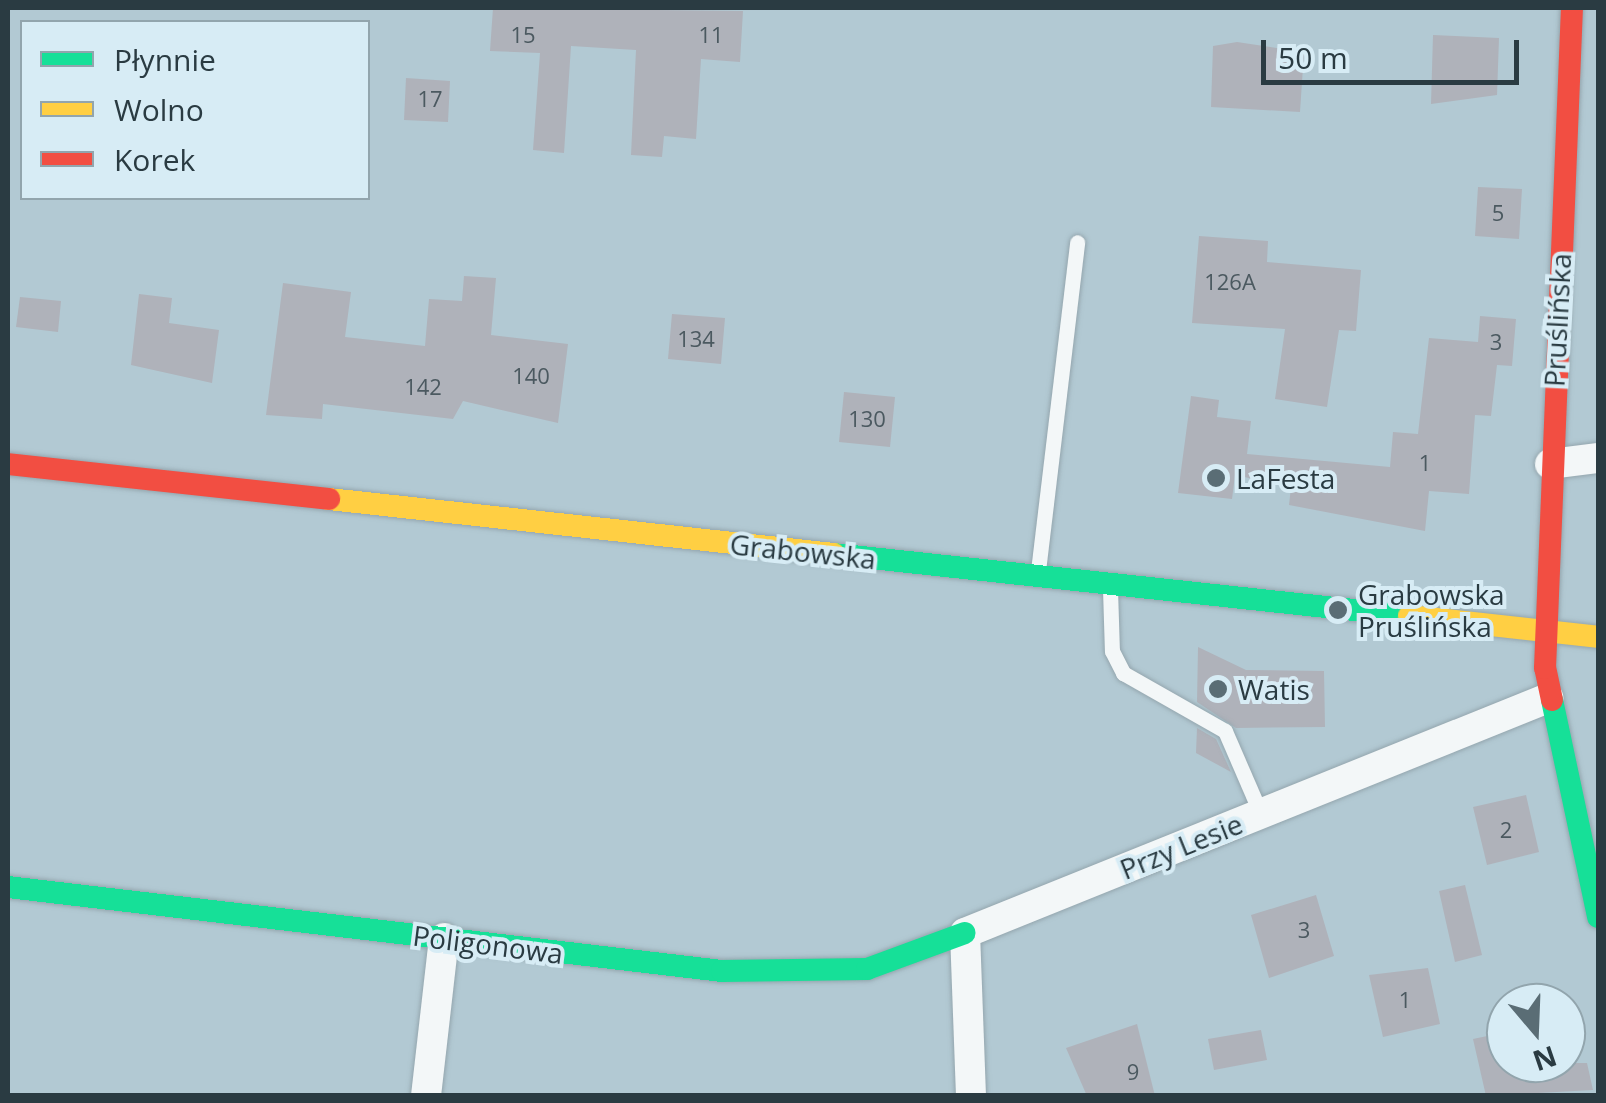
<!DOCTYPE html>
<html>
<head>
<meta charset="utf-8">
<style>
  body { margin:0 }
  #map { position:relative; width:1606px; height:1103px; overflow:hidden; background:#b2c9d3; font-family:"Open Sans",sans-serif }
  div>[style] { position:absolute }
  .building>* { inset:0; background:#afb2ba }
  .roads { filter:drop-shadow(0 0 2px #94a6ae) drop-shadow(0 0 2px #94a6ae) }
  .lane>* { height:15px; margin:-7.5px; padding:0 7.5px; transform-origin:7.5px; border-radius:7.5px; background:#f3f7f8 }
  .street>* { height:30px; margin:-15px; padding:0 15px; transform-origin:15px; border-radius:15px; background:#f3f7f8 }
  .fast>* { height:22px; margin:-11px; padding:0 11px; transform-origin:11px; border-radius:11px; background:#16e098 }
  .slow>* { height:22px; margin:-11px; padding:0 11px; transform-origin:11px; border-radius:11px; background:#ffcf43 }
  .jam>* { height:22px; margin:-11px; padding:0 11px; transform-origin:11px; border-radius:11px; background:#f24e42 }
  .dots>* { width:28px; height:28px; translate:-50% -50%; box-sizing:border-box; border:5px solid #d7ecf5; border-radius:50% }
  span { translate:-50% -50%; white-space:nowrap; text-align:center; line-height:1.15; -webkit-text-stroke:8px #d7ecf5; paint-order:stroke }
  .number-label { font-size:22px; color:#4b5960 }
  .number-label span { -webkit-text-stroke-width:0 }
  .street-label { font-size:28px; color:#2a3b42 }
  .poi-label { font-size:28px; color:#2a3b42 }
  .left { translate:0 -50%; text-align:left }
  .frame { position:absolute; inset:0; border:10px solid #2a3b42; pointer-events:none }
  .legend { position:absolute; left:20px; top:20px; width:350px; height:180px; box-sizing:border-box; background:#d7ecf5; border:2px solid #92a5ad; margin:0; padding:12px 18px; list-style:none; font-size:30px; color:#2a3b42 }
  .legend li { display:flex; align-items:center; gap:20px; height:50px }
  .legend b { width:50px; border:2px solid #92a5ad }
  .north { position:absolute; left:1486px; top:983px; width:100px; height:100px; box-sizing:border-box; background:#d7ecf5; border:2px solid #92a5ad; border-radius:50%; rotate:161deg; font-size:28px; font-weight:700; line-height:40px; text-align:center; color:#2a3b42 }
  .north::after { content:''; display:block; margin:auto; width:35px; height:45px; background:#5a6d75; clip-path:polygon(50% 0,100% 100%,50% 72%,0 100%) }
  .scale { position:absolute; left:1261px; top:40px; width:258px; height:45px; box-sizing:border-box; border:5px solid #2a3b42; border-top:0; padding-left:12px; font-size:30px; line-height:35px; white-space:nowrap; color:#2a3b42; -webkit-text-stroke:8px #d7ecf5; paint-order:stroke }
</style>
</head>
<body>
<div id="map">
  <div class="building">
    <div style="clip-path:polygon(493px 8px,743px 11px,740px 62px,701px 59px,696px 139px,664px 136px,662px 157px,631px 155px,636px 50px,571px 46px,564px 153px,533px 150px,540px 53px,490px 51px)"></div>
    <div style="clip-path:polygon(1433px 35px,1499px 38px,1497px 95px,1431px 104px)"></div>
    <div style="clip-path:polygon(1237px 42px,1304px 52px,1300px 112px,1211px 107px,1213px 46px)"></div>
    <div style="clip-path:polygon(406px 78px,450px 81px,448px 122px,404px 120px)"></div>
    <div style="clip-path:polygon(1478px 187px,1522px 189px,1519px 239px,1475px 236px)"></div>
    <div style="clip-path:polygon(1199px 236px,1268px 241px,1267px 262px,1361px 270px,1356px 331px,1339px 330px,1327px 407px,1275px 399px,1285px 329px,1192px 323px)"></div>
    <div style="clip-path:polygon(464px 276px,496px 278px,491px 335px,568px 344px,558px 423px,463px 401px,453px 419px,323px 404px,322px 419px,266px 415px,283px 283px,351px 292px,345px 337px,425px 346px,429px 299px,462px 301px)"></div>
    <div style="clip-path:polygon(139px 294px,172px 298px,169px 323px,219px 330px,212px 383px,131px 365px)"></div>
    <div style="clip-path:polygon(20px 297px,61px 301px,58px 332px,16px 327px)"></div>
    <div style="clip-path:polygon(672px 314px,725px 318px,721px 364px,668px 359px)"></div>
    <div style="clip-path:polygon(1480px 316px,1516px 319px,1512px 366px,1497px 365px,1491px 416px,1475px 415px,1469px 494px,1429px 491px,1425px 531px,1289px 505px,1291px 487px,1235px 475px,1232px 499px,1178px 493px,1191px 396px,1219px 400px,1217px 417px,1251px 421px,1247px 454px,1390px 467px,1393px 432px,1418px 434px,1429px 338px,1478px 342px)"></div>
    <div style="clip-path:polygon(844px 392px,895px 397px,890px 447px,839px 442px)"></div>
    <div style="clip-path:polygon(1198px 647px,1246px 670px,1324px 671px,1325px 727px,1236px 728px,1197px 702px)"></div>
    <div style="clip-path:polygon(1197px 728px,1216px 739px,1231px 772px,1196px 753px)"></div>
    <div style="clip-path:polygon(1526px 795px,1539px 852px,1487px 865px,1473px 807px)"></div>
    <div style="clip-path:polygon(1465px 885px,1482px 955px,1455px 962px,1439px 891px)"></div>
    <div style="clip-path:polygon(1316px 895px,1334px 956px,1269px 978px,1251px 915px)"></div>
    <div style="clip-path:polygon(1428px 968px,1440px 1024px,1383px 1037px,1369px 975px)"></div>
    <div style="clip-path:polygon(1137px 1024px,1155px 1096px,1087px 1096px,1066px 1048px)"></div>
    <div style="clip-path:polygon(1261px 1030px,1267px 1060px,1214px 1070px,1208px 1039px)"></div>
    <div style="clip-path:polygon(1506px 1032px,1506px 1063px,1587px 1063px,1593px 1090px,1486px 1096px,1473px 1039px)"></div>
  </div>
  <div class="roads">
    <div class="lane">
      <div style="left:1038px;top:571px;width:331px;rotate:-83.2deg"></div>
      <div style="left:1110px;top:589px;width:62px;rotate:88.2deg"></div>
      <div style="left:1112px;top:651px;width:25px;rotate:63deg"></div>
      <div style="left:1123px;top:673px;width:117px;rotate:29.6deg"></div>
      <div style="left:1225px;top:731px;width:90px;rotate:66.6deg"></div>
    </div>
    <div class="street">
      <div style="left:1550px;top:464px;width:48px;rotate:-7.1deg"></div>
      <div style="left:426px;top:1096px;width:159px;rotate:-83.5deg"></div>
      <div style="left:971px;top:1096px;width:163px;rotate:-92.1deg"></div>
      <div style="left:965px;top:933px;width:629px;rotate:-21.95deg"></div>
    </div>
    <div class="fast">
      <div style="left:834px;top:554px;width:578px;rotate:6.15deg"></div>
      <div style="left:1552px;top:700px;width:222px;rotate:78deg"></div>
      <div style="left:8px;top:887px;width:719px;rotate:6.71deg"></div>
      <div style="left:722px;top:971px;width:145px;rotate:-0.8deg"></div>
      <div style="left:867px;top:969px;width:104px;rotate:-20.2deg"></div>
    </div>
    <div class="slow">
      <div style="left:329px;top:499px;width:508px;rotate:6.22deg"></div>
      <div style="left:1409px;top:616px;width:190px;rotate:6.3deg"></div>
    </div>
    <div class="jam">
      <div style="left:8px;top:464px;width:323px;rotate:6.2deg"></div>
      <div style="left:1552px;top:700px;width:33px;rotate:-102deg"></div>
      <div style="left:1545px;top:668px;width:661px;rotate:-87.66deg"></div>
    </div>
  </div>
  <div class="dots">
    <div style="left:1216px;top:478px;background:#5a6d75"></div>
    <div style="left:1338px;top:610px;background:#5a6d75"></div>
    <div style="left:1218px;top:689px;background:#5a6d75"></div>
  </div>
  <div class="number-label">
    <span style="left:523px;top:35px">15</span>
    <span style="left:711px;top:35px">11</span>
    <span style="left:430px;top:99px">17</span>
    <span style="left:1498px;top:213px">5</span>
    <span style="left:1230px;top:282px">126A</span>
    <span style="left:696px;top:339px">134</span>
    <span style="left:1496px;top:342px">3</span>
    <span style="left:531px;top:376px">140</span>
    <span style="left:423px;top:387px">142</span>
    <span style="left:867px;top:419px">130</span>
    <span style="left:1425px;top:463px">1</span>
    <span style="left:1506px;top:830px">2</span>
    <span style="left:1304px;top:930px">3</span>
    <span style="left:1405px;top:1000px">1</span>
    <span style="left:1133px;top:1072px">9</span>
  </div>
  <div class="street-label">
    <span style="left:1557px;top:320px;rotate:-87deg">Pruślińska</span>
    <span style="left:803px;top:551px;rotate:6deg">Grabowska</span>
    <span style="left:1181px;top:846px;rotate:-22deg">Przy Lesie</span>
    <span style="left:488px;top:944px;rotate:7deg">Poligonowa</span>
  </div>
  <div class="poi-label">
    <span class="left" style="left:1236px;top:478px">LaFesta</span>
    <span class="left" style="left:1358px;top:610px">Grabowska<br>Pruślińska</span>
    <span class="left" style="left:1238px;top:689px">Watis</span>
  </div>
  <div class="frame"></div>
  <ul class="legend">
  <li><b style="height:12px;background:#16e098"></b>Płynnie</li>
  <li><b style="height:12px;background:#ffcf43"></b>Wolno</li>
  <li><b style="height:12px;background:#f24e42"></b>Korek</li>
  </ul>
  <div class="north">N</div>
  <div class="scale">50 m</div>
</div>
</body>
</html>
